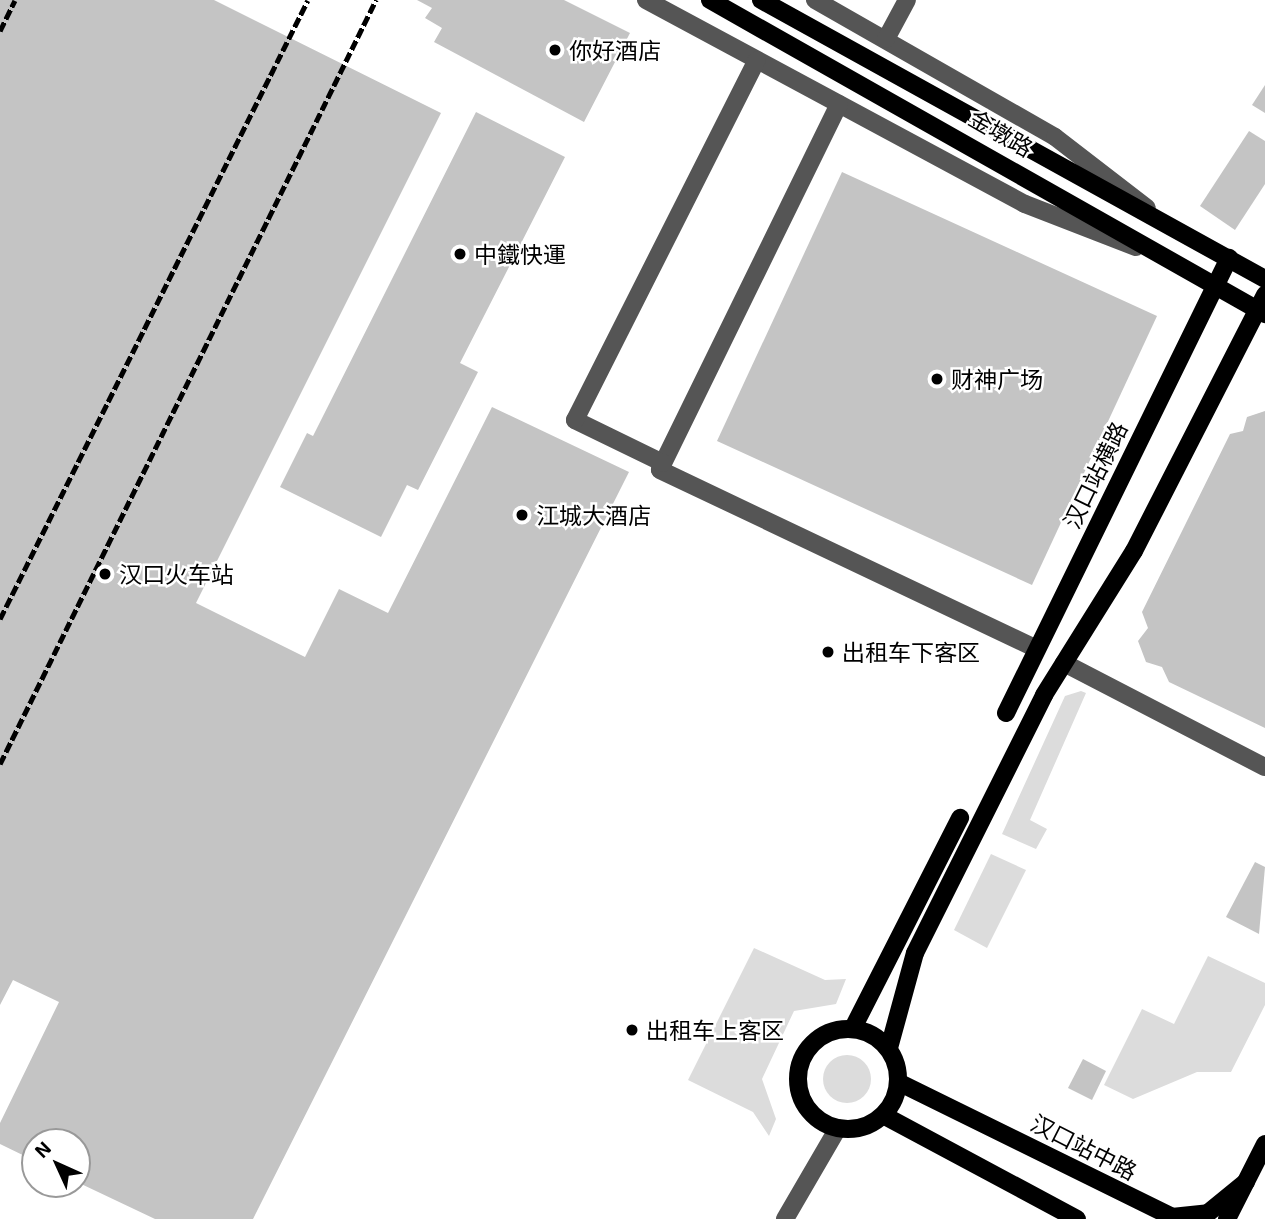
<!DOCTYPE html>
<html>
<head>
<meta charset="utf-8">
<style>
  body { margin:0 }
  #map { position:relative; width:1265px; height:1219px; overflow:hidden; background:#fff; font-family:"Exo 2","Noto Sans SC",sans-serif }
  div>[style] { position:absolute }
  .green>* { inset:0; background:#dcdcdc }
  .round { border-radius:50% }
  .building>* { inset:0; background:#c4c4c4 }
  .minor>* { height:18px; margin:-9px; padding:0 9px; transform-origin:9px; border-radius:9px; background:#555 }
  .major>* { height:18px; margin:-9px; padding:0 9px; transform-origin:9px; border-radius:9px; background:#000 }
  .major>.ring { margin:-9px; padding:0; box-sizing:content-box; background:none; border:18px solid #000; border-radius:50% }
  .rail>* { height:5px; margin-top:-2.5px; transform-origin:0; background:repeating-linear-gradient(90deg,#000 0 10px,transparent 0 13.5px) }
  .dots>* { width:19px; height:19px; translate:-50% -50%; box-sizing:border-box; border:4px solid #fff; border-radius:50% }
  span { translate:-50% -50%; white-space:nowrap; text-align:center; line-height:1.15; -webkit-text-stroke:5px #fff; paint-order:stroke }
  .poi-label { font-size:23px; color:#000 }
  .left { translate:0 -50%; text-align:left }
  .street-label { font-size:23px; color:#000 }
  .north { position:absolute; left:21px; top:1128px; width:70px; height:70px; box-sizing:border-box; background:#fff; border:2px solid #999; border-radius:50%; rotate:315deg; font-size:19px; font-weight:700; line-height:28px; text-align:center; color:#000 }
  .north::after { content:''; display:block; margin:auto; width:24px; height:32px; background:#000; clip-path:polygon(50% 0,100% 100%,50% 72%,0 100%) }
</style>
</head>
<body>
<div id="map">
  <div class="green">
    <div style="clip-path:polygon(1081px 691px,1086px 693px,1030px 820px,1047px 829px,1036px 849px,1002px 834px,1065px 696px)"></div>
    <div style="clip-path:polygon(991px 854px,1026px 870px,987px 948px,954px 930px)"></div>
    <div style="clip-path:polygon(754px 948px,825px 980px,846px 979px,836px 1004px,794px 1011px,762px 1079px,776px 1119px,769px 1136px,753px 1112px,688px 1080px)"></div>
    <div style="clip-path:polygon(1208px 956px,1265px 983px,1265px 1005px,1231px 1072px,1197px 1072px,1133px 1099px,1104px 1085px,1142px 1009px,1174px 1024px)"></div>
    <div class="round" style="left:823px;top:1055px;width:48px;height:48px"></div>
  </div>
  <div class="building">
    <div style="clip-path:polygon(0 0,214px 0,441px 113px,196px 603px,305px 657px,339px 589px,388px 613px,492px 407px,629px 472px,253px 1219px,155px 1219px,77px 1182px,77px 1142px,35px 1142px,35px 1161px,0 1144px,0 1123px,59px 1002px,13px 980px,0 1005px)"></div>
    <div style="clip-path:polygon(417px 0,564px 0,630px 33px,584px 122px,434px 42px,442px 28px,425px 18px,432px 8px)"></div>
    <div style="clip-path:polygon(1265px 85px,1265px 113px,1252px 105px)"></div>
    <div style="clip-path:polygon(476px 112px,565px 157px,460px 363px,478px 372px,418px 490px,407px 485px,381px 537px,280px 487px,307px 433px,313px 436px)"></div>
    <div style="clip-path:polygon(1249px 131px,1265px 141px,1265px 184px,1235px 230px,1200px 206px)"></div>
    <div style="clip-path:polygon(842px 172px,1157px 316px,1032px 585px,717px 441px)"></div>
    <div style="clip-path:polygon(1265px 411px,1265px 728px,1169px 682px,1162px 667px,1146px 662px,1138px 641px,1148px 628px,1142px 612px,1230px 434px,1243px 431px,1247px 417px)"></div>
    <div style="clip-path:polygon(1255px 862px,1265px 867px,1259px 934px,1226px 917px)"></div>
    <div style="clip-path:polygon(1083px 1059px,1106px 1071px,1092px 1100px,1068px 1088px)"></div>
  </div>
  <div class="minor">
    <div style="left:646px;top:0;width:430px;rotate:28.3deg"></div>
    <div style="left:1025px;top:204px;width:119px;rotate:21.2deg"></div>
    <div style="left:815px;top:0;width:276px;rotate:29.7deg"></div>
    <div style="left:1055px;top:137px;width:116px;rotate:37.7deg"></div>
    <div style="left:886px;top:39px;width:44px;rotate:-61.7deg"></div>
    <div style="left:839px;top:104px;width:407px;rotate:116.1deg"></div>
    <div style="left:660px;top:470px;width:417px;rotate:25.4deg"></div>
    <div style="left:663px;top:463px;width:98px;rotate:-154deg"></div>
    <div style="left:575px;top:420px;width:403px;rotate:-63.2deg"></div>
    <div style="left:1064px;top:663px;width:226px;rotate:27.4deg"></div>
    <div style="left:785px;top:1219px;width:105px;rotate:-59.8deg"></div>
  </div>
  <div class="major">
    <div style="left:710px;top:0;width:638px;rotate:29.5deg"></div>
    <div style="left:761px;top:0;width:576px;rotate:28.97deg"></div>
    <div style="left:1006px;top:713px;width:507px;rotate:-63.89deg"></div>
    <div style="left:853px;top:1028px;width:236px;rotate:-63deg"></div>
    <div class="ring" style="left:798px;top:1029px;width:82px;height:82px"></div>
    <div style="left:889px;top:1048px;width:98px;rotate:-74.7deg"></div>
    <div style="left:915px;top:953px;width:288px;rotate:-63.4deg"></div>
    <div style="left:1044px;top:695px;width:170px;rotate:-58deg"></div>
    <div style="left:1134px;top:551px;width:288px;rotate:-62.9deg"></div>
    <div style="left:898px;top:1082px;width:305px;rotate:26.2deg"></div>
    <div style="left:1172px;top:1217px;width:36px;rotate:-6deg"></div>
    <div style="left:1208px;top:1213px;width:49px;rotate:-39.2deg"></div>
    <div style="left:883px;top:1115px;width:220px;rotate:28.2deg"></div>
    <div style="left:1227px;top:1219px;width:84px;rotate:-63.1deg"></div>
  </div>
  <div class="rail">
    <div style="left:0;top:31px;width:34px;rotate:-64deg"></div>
    <div style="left:0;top:619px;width:691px;rotate:-63.55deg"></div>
    <div style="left:0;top:764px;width:852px;rotate:-63.8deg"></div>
  </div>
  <div class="dots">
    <div style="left:555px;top:50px;background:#000"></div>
    <div style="left:460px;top:254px;background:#000"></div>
    <div style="left:937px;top:379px;background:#000"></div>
    <div style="left:522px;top:515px;background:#000"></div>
    <div style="left:105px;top:574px;background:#000"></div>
    <div style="left:828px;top:652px;background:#000"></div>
    <div style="left:632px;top:1030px;background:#000"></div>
  </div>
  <div class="poi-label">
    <span class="left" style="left:569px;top:50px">你好酒店</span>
    <span class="left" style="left:474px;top:254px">中鐵快運</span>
    <span class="left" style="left:951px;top:379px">财神广场</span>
    <span class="left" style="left:536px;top:515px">江城大酒店</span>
    <span class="left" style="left:119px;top:574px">汉口火车站</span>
    <span class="left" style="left:842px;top:652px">出租车下客区</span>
    <span class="left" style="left:646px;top:1030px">出租车上客区</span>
  </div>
  <div class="street-label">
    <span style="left:1001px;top:133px;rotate:30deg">金墩路</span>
    <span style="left:1095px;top:475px;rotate:-64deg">汉口站横路</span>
    <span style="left:1084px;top:1147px;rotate:27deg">汉口站中路</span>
  </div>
  <div class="north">N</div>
</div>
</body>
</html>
